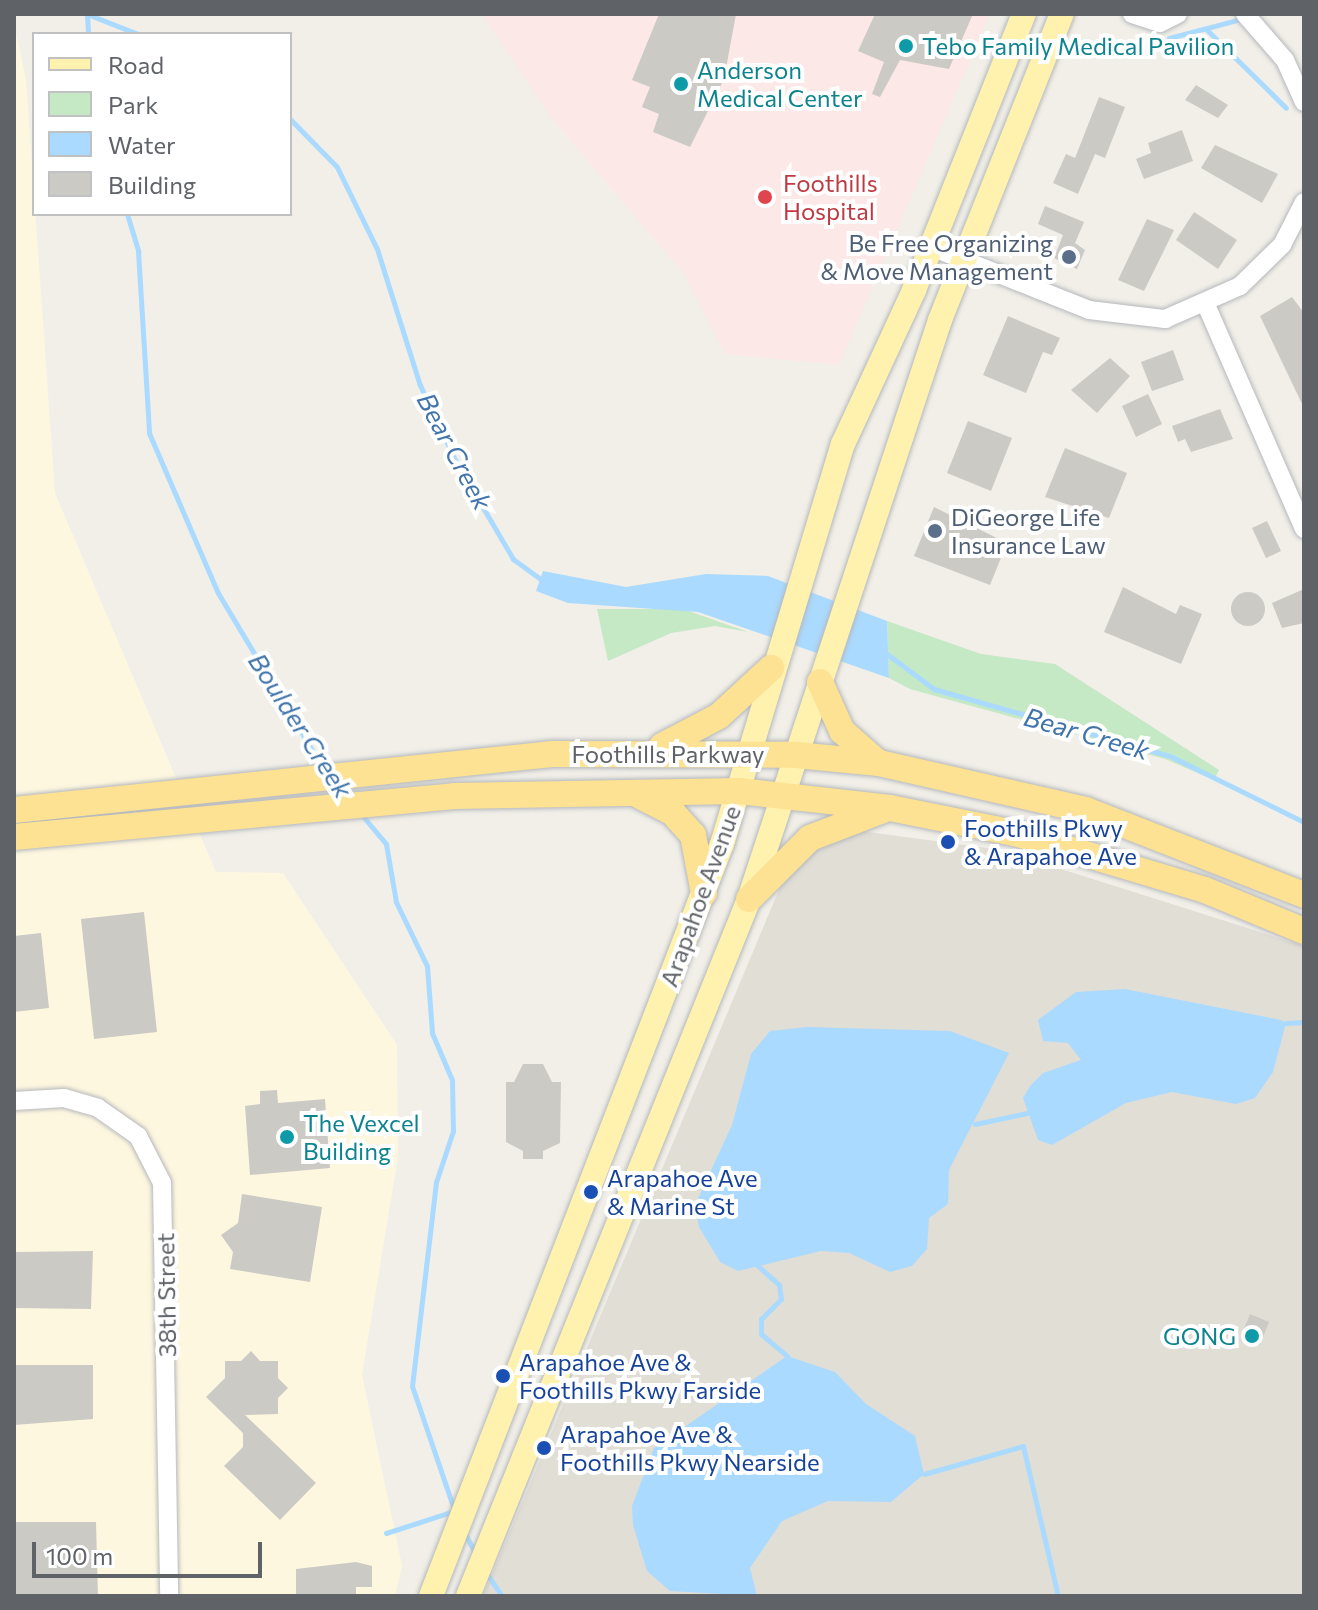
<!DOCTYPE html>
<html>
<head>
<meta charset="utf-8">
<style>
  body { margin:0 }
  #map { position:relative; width:1318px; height:1610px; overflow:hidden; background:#f1efe8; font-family:Commissioner,sans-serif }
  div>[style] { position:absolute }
  .commercial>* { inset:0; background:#fef7e0 }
  .education>* { inset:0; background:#e1ded6 }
  .medical>* { inset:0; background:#fce8e6 }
  .green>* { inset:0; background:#c5e8c5 }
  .water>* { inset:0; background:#aadaff }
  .stream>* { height:5px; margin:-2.5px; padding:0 2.5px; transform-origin:2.5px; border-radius:2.5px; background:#aadaff }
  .building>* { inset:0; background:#cccac5 }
  .round { border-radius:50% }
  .roads { filter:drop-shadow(0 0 2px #b5b8bc) drop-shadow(0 0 2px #b5b8bc) }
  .minor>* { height:18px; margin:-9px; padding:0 9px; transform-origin:9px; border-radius:9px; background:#fff }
  .major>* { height:24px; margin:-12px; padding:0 12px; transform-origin:12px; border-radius:12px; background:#fff2af }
  .highway>* { height:26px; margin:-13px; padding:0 13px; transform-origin:13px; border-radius:13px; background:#fde293 }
  .dots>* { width:22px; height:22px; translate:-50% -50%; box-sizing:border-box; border:4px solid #fff; border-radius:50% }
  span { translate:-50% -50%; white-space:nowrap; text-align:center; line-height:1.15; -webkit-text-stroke:8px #fff; paint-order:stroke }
  .culture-label { font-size:24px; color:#0d838f }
  .left { translate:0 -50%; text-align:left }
  .right { translate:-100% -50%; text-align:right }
  .health-label { font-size:24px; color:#be3a42 }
  .service-label { font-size:24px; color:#4e5e75 }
  .street-label { font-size:24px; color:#5f6368 }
  .transit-label { font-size:24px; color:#164399 }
  .water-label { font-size:26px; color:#4174aa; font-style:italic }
  .frame { position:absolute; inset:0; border:16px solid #5f6368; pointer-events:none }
  .legend { position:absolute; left:32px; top:32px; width:260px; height:184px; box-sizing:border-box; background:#fff; border:2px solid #bfc1c3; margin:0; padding:10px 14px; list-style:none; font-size:24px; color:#5f6368 }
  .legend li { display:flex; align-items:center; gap:16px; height:40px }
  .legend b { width:40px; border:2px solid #bfc1c3 }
  .scale { position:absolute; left:32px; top:1542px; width:230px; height:36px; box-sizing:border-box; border:4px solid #5f6368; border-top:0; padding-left:10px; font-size:24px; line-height:28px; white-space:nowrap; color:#5f6368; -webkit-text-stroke:6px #fff; paint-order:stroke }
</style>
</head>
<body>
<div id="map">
  <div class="commercial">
    <div style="clip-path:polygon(14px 23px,26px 80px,55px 493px,216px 872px,283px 873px,397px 1045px,398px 1157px,362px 1375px,402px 1566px,395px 1596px,14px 1596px)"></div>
  </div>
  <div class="education">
    <div style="clip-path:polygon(861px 831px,1001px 850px,1304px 946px,1304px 1596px,483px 1596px,786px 873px,808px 848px)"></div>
  </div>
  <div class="medical">
    <div style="clip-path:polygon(482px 14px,990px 14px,839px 365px,725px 354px,685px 275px,553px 120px)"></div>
  </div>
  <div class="green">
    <div style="clip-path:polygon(597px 609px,683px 609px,748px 632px,715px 626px,671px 633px,608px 661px)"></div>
    <div style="clip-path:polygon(887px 621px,981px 654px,1055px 664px,1219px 770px,1214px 780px,1165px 759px,910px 689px,889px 678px)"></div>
  </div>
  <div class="water">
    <div style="clip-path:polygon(543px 571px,626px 587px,706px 574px,768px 576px,887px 621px,889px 678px,698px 612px,568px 603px,536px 591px)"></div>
    <div style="clip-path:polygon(1125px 989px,1281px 1020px,1286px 1023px,1273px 1072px,1255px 1098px,1236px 1104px,1172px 1092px,1126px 1103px,1052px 1145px,1038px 1140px,1023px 1098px,1030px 1086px,1043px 1073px,1081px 1060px,1068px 1043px,1043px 1041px,1038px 1020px,1076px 992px)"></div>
    <div style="clip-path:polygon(807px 1027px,950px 1031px,1009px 1053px,949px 1170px,948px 1204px,929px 1218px,927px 1249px,912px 1266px,890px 1272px,849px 1253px,821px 1251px,738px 1271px,720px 1262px,699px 1227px,695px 1205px,732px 1125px,751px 1054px,770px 1031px)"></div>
    <div style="clip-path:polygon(787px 1356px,835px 1372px,866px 1404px,915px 1436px,924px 1474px,891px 1502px,828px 1501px,782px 1521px,750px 1568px,757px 1596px,670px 1591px,647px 1571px,633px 1525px,632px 1506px,654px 1448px)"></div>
  </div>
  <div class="stream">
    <div style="left:87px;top:14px;width:55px;rotate:21.4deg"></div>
    <div style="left:87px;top:14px;width:20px;rotate:87deg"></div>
    <div style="left:1206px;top:29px;width:112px;rotate:44.6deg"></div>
    <div style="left:1169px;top:38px;width:70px;rotate:-14.8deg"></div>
    <div style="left:290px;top:119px;width:67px;rotate:45.6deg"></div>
    <div style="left:337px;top:167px;width:91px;rotate:64deg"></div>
    <div style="left:377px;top:249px;width:143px;rotate:72.5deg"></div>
    <div style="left:420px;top:385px;width:83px;rotate:65deg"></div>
    <div style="left:455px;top:460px;width:115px;rotate:59.6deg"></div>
    <div style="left:513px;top:559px;width:39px;rotate:36deg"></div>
    <div style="left:127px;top:214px;width:39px;rotate:73deg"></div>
    <div style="left:138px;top:251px;width:182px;rotate:86.5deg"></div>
    <div style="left:149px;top:433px;width:174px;rotate:66.7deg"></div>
    <div style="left:218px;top:593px;width:206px;rotate:59.1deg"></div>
    <div style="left:883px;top:651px;width:64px;rotate:36.7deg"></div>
    <div style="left:934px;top:689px;width:248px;rotate:15.9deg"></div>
    <div style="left:1172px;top:757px;width:147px;rotate:26.2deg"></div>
    <div style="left:361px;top:814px;width:39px;rotate:50deg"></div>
    <div style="left:386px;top:844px;width:59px;rotate:80.2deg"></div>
    <div style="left:396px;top:902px;width:71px;rotate:64.2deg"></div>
    <div style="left:427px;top:966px;width:67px;rotate:85.7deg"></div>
    <div style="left:432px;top:1033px;width:51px;rotate:66.9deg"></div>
    <div style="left:452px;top:1080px;width:51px;rotate:88.9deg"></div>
    <div style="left:453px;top:1131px;width:54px;rotate:108.4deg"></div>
    <div style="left:436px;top:1182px;width:205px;rotate:96.7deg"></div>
    <div style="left:412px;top:1386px;width:133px;rotate:71.2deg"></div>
    <div style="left:1286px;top:1023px;width:18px;rotate:-3deg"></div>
    <div style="left:975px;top:1124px;width:53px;rotate:-11.9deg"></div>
    <div style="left:757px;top:1265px;width:30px;rotate:42deg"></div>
    <div style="left:779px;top:1285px;width:14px;rotate:82deg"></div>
    <div style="left:781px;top:1299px;width:28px;rotate:135deg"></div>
    <div style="left:761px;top:1319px;width:15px;rotate:90deg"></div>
    <div style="left:761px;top:1334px;width:34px;rotate:40deg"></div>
    <div style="left:924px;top:1474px;width:103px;rotate:-15.8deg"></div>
    <div style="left:1023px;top:1446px;width:154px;rotate:76.9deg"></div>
    <div style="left:464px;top:1532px;width:26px;rotate:62deg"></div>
    <div style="left:386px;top:1533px;width:71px;rotate:-17.9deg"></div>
    <div style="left:487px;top:1574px;width:27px;rotate:56deg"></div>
  </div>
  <div class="building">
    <div style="clip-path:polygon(659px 14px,736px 14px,724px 79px,690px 147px,653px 132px,659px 114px,642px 107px,650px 87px,632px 80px)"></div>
    <div style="clip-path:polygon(875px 14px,973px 14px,949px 69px,900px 60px,880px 97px,872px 94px,884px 62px,858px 51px)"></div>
    <div style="clip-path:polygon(1196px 85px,1228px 105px,1218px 118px,1185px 100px)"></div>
    <div style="clip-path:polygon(1099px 97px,1125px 107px,1105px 158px,1095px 154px,1078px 194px,1053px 183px,1066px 154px,1075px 158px)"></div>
    <div style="clip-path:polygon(1182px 130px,1193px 161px,1144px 179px,1136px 159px,1151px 153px,1148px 143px)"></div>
    <div style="clip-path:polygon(1215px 145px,1278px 174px,1262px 203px,1201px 168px)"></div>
    <div style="clip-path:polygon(1045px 206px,1084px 222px,1075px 243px,1085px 250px,1077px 269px,1054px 258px,1063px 235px,1038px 224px)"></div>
    <div style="clip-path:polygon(1194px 212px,1237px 240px,1218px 269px,1176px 240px)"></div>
    <div style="clip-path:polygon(1147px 219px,1174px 230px,1144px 291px,1118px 280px)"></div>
    <div style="clip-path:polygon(1292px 297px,1304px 313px,1304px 408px,1260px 316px)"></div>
    <div style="clip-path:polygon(1008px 316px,1060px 338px,1052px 355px,1043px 352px,1026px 393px,983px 375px)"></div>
    <div style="clip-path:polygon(1173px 350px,1184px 380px,1152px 391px,1141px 362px)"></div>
    <div style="clip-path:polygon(1110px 358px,1130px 376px,1097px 413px,1071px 390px)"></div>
    <div style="clip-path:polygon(1148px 394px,1162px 424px,1136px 437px,1122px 406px)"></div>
    <div style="clip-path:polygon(1220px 409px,1233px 439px,1191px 452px,1185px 439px,1178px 442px,1172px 426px)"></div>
    <div style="clip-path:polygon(968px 421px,1012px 438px,991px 491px,947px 473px)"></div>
    <div style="clip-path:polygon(1065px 448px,1127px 473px,1109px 518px,1045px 497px)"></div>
    <div style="clip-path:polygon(934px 507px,1007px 543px,990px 585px,914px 556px)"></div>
    <div style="clip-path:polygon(1267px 521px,1281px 551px,1266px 558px,1252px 528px)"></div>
    <div style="clip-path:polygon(1123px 587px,1176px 614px,1180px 605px,1202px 614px,1181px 664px,1104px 632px)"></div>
    <div style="clip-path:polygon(1304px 589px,1304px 623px,1282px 628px,1272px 603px)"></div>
    <div class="round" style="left:1231px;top:592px;width:34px;height:34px"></div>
    <div style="clip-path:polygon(144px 912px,157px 1032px,94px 1039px,81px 919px)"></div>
    <div style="clip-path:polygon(41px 933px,49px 1008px,14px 1012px,14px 936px)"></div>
    <div style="clip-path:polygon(523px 1064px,543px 1064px,552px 1082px,561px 1082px,560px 1143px,543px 1151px,543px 1159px,523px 1159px,523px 1151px,506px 1142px,506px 1082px,514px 1082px)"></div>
    <div style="clip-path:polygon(277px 1090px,278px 1103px,325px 1099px,330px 1168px,250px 1175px,245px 1106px,260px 1104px,260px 1091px)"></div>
    <div style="clip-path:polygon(242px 1194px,322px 1207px,310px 1282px,230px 1269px,233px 1252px,221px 1235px,238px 1223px)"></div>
    <div style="clip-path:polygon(93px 1251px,91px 1309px,14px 1308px,14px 1252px)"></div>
    <div style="clip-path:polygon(1250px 1314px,1269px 1322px,1260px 1345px,1241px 1336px)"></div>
    <div style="clip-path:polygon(251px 1351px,260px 1361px,278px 1361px,278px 1378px,288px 1388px,278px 1398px,278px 1414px,245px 1415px,316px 1483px,280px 1520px,224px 1466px,243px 1447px,243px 1433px,206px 1397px,225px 1378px,225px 1361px,241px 1361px)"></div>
    <div style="clip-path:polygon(14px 1365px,93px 1365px,93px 1419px,14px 1425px)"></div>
    <div style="clip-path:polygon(14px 1522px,96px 1522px,98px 1596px,14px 1596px)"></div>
    <div style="clip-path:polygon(356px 1562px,372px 1566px,372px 1587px,356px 1587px,356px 1596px,296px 1596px,296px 1569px)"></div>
  </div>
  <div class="roads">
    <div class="minor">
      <div style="left:1132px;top:14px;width:29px;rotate:18deg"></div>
      <div style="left:1160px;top:23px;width:20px;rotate:-27deg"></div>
      <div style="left:1245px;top:14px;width:61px;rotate:49deg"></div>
      <div style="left:1285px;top:60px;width:46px;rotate:65.7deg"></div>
      <div style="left:931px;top:247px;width:170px;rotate:21.7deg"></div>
      <div style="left:1089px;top:310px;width:77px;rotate:6.8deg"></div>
      <div style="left:1165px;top:319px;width:82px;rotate:-23.7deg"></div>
      <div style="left:1240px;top:286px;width:59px;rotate:-44.3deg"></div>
      <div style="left:1282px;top:245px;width:48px;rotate:-62.9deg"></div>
      <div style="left:1207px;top:307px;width:242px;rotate:66.4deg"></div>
      <div style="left:14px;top:1101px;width:50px;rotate:-3.4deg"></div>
      <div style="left:64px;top:1098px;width:35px;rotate:16deg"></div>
      <div style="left:98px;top:1108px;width:49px;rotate:35deg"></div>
      <div style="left:138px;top:1136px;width:53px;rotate:62.9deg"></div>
      <div style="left:162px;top:1183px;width:413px;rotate:89deg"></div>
    </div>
    <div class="major">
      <div style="left:431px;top:1596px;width:806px;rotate:-68.85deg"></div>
      <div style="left:722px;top:844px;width:418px;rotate:-73.2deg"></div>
      <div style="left:843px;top:444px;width:170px;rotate:-65.2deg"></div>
      <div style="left:914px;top:290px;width:297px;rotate:-68.3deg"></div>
      <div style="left:468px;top:1596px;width:752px;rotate:-68.04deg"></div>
      <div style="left:749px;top:899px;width:610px;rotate:-71.74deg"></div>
      <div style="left:940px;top:320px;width:329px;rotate:-68.3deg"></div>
    </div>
    <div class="highway">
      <div style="left:820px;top:682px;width:54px;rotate:65.8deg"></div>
      <div style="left:842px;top:731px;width:45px;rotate:41.4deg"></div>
      <div style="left:662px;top:746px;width:64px;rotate:-27.8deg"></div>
      <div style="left:719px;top:716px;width:71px;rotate:-42.7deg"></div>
      <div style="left:638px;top:795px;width:39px;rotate:27deg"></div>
      <div style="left:673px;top:813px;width:30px;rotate:48deg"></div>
      <div style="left:693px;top:835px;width:59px;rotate:79.3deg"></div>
      <div style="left:14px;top:810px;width:541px;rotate:-5.94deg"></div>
      <div style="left:552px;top:754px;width:244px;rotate:0.2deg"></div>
      <div style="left:796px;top:755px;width:83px;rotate:5.5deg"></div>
      <div style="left:879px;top:763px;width:212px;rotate:12.8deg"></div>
      <div style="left:1086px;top:810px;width:234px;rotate:21.3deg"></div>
      <div style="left:14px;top:837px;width:442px;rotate:-5.3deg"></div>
      <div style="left:454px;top:796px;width:285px;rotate:-1deg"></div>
      <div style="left:739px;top:791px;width:152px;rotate:6.4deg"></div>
      <div style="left:890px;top:808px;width:127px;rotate:11.3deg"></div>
      <div style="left:1015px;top:833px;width:198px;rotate:16.7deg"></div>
      <div style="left:1205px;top:890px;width:107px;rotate:22.5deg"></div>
      <div style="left:749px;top:899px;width:86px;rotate:-45deg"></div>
      <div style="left:810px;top:838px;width:78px;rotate:-21deg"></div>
    </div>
  </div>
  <div class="dots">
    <div style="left:906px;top:46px;background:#0f9aa8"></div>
    <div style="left:681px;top:84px;background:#0f9aa8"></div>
    <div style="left:765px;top:197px;background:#e0444e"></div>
    <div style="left:1069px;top:257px;background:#5c6f8a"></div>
    <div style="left:935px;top:531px;background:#5c6f8a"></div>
    <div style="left:948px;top:842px;background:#1a4fb4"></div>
    <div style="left:287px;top:1137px;background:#0f9aa8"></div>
    <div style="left:591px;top:1192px;background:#1a4fb4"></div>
    <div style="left:1252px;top:1336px;background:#0f9aa8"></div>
    <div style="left:503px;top:1376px;background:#1a4fb4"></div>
    <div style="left:544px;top:1448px;background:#1a4fb4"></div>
  </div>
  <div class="culture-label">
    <span class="left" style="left:922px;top:46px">Tebo Family Medical Pavilion</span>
    <span class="left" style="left:697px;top:84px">Anderson<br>Medical Center</span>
    <span class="left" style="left:303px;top:1137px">The Vexcel<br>Building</span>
    <span class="right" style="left:1236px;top:1336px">GONG</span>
  </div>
  <div class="health-label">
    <span class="left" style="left:783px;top:197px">Foothills<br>Hospital</span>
  </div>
  <div class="service-label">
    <span class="right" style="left:1053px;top:257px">Be Free Organizing<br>&amp; Move Management</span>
    <span class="left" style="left:951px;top:531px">DiGeorge Life<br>Insurance Law</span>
  </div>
  <div class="street-label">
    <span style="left:668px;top:754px">Foothills Parkway</span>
    <span style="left:700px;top:896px;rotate:-70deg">Arapahoe Avenue</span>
    <span style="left:166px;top:1295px;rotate:-91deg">38th Street</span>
  </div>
  <div class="transit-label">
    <span class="left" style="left:964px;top:842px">Foothills Pkwy<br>&amp; Arapahoe Ave</span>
    <span class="left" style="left:607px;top:1192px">Arapahoe Ave<br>&amp; Marine St</span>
    <span class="left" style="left:519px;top:1376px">Arapahoe Ave &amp;<br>Foothills Pkwy Farside</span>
    <span class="left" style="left:560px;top:1448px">Arapahoe Ave &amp;<br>Foothills Pkwy Nearside</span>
  </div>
  <div class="water-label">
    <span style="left:455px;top:451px;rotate:62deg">Bear Creek</span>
    <span style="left:301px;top:725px;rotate:57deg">Boulder Creek</span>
    <span style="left:1087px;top:733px;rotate:16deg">Bear Creek</span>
  </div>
  <div class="frame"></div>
  <ul class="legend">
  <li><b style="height:10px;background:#fff2af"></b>Road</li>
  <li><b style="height:22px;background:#c5e8c5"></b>Park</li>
  <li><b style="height:22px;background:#aadaff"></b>Water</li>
  <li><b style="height:22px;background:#cccac5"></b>Building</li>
  </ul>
  <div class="scale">100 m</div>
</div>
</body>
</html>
